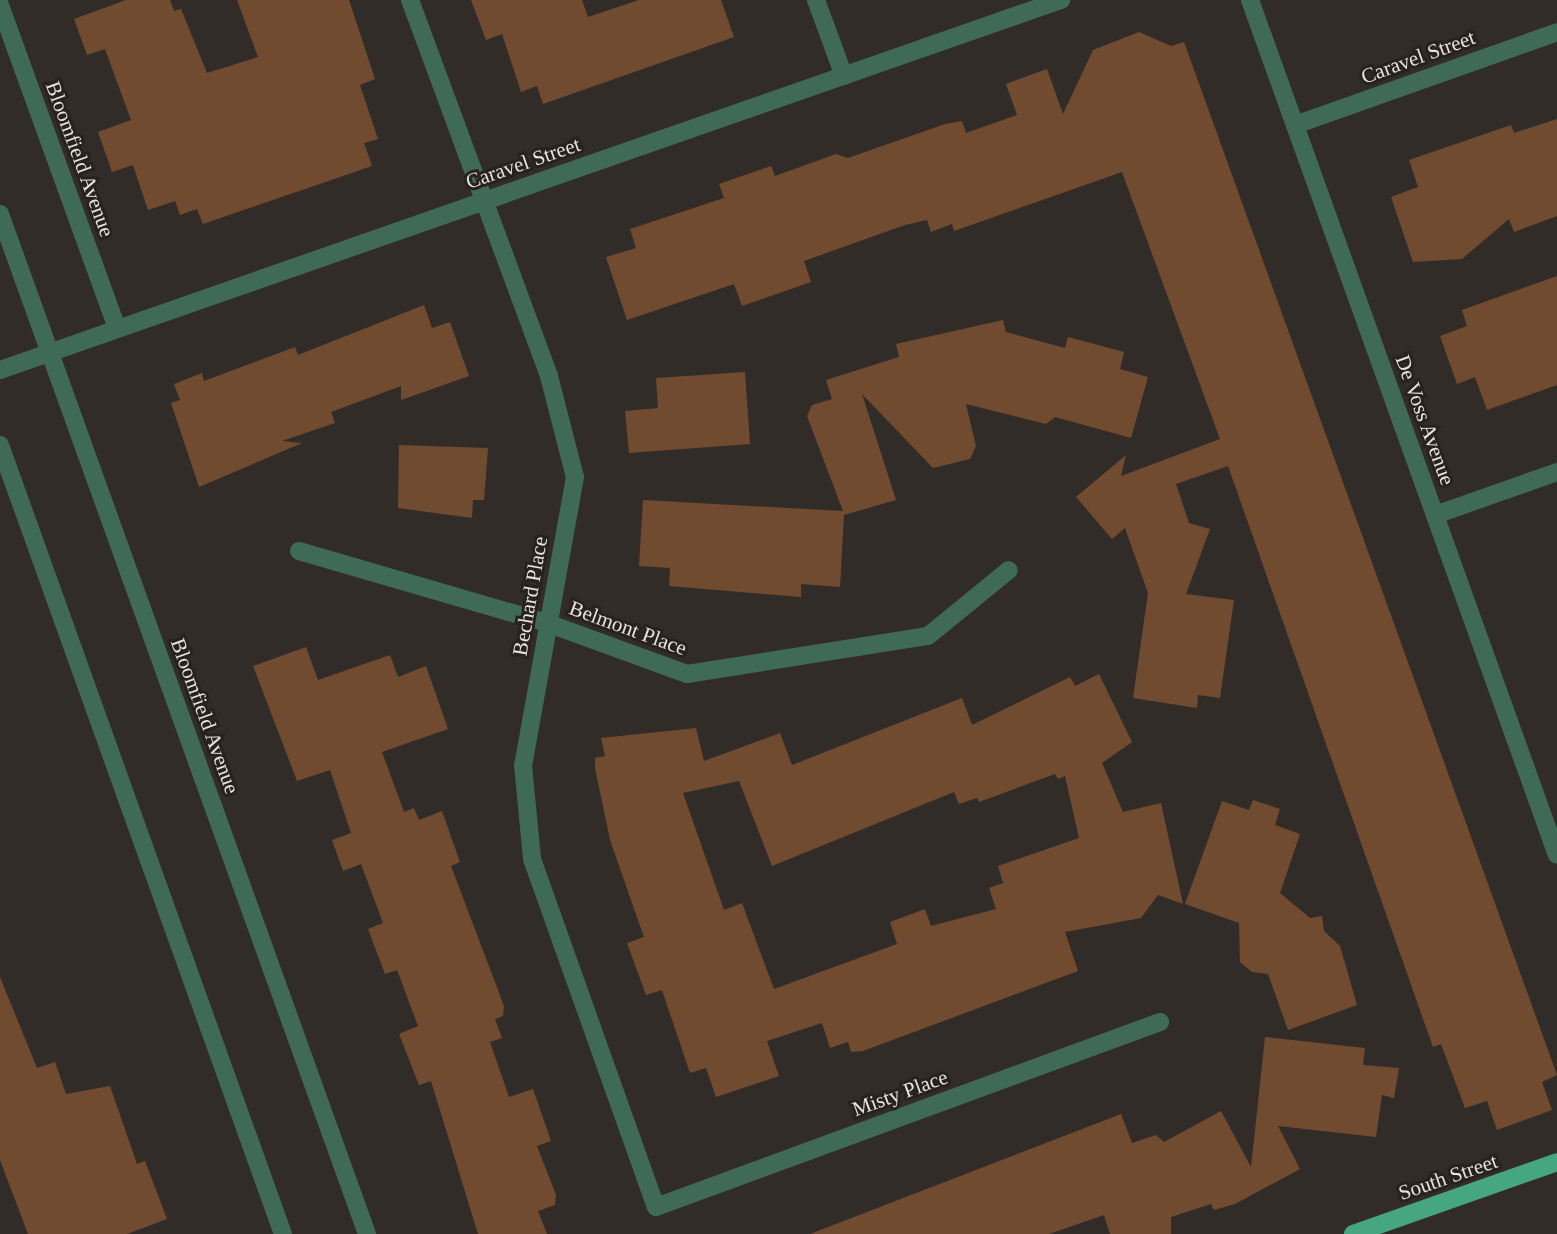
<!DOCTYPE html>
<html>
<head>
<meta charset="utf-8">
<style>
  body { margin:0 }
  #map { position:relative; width:1557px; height:1234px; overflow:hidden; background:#322c28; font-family:Georgia,serif }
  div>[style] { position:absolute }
  .building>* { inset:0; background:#714b30 }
  .minor>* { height:18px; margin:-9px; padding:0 9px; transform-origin:9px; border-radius:9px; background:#406a58 }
  .tertiary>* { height:18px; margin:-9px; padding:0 9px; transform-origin:9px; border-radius:9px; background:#406a58 }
  .primary>* { height:18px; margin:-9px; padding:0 9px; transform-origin:9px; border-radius:9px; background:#47a682 }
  span { translate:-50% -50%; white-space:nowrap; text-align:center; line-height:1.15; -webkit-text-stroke:6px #28221e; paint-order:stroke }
  .street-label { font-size:21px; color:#e6e3e0 }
</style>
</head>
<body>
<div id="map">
  <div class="building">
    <div style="clip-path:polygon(126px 0,170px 0,174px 11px,181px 9px,207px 73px,258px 57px,237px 0,349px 0,375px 79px,360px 85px,378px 139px,364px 143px,372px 166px,203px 224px,197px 209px,180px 215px,175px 201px,148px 210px,133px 165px,112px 172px,98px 132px,131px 120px,105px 49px,87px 55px,74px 19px)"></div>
    <div style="clip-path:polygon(471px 0,582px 0,588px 17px,639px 0,721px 0,734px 37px,543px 104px,537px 86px,521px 92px,502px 34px,486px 40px)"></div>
    <div style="clip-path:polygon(1139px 32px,1171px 46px,1184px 42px,1557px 1075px,1542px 1082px,1552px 1110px,1497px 1130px,1487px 1101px,1465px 1108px,1441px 1044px,1433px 1047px,1228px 466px,1176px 484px,1189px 523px,1210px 529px,1186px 594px,1234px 600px,1220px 698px,1198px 695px,1197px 708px,1133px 698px,1148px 593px,1125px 528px,1112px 539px,1076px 497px,1126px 455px,1121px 476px,1220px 439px,1122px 172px,954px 231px,952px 224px,931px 232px,927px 220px,905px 225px,804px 261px,811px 282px,742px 306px,734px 284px,627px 320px,606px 257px,636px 248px,630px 229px,724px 198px,719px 184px,771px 166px,775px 176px,836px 154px,848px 158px,945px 124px,962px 121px,966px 133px,1017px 115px,1006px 84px,1047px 69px,1063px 114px,1093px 50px)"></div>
    <div style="clip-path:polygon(1557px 119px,1557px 216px,1514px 232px,1509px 219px,1462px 259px,1413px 262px,1391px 197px,1418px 187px,1409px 160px,1511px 125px,1514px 133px)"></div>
    <div style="clip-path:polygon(1557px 276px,1557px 385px,1487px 410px,1475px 377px,1457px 384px,1440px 336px,1467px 326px,1462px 310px)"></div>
    <div style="clip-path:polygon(424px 305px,432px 328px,450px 322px,469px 376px,401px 400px,401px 386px,331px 412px,335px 423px,282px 441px,302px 443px,199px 487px,171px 403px,180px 400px,174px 384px,202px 373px,204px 381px,295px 347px,298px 355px)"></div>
    <div style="clip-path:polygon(1003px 320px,1006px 332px,1065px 348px,1068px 337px,1124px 352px,1120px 369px,1148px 377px,1131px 438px,1055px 417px,1046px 424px,966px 404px,976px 446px,970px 459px,933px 468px,862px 394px,896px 500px,844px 515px,840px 587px,801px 584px,801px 597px,669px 586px,670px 568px,639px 566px,643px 500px,843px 511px,807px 416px,812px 405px,832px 399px,826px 380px,899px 357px,896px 344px)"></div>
    <div style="clip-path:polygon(745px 372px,750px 444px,629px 453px,625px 411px,658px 408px,656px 378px)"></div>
    <div style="clip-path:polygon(399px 445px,488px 448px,484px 500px,473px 500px,472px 518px,398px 508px)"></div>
    <div style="clip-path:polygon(306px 647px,318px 680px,390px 655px,398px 677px,426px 666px,448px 729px,382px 752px,404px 812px,414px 808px,419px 820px,442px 811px,460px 862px,451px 866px,504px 1006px,503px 1016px,495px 1019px,502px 1038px,490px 1042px,509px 1097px,533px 1089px,551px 1141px,537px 1146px,556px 1195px,555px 1205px,538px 1211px,547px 1234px,478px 1234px,431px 1081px,419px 1085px,399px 1034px,418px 1026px,397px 970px,385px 974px,368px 929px,383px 923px,361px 864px,343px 871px,332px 840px,351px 833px,330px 770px,297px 781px,253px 666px)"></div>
    <div style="clip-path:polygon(evenodd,1099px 674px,1132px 742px,1102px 763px,1123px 812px,1161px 803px,1183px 904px,1158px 895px,1141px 918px,1065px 932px,1078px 971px,863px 1051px,851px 1052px,848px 1042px,830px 1048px,822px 1023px,767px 1041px,779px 1076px,716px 1097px,706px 1068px,690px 1073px,662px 990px,646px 995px,627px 943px,644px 937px,610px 840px,595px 768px,595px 758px,605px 756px,601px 738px,696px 728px,704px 761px,780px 733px,792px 765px,962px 698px,972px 725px,1070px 677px,1075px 686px,1099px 674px,1055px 774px,1058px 779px,1065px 776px,1079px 838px,998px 866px,1003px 883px,989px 888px,996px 909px,931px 926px,925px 909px,890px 922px,897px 944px,774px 989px,742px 903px,724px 910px,683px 793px,739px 781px,772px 866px,954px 792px,959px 804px,977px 798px,979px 802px,1055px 774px)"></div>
    <div style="clip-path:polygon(1253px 800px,1280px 809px,1275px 825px,1300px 834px,1280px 893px,1310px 918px,1322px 916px,1324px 931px,1340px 946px,1357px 1005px,1288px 1030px,1268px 974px,1252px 972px,1240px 962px,1239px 923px,1185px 904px,1222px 801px,1249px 810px)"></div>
    <div style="clip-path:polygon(0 977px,37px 1068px,55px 1062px,66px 1094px,110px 1086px,137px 1164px,145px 1161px,167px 1219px,127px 1234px,28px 1234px,0 1160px)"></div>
    <div style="clip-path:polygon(1265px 1037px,1365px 1048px,1363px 1065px,1399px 1068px,1394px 1098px,1382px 1095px,1376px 1137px,1278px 1126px,1300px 1169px,1235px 1204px,1214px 1210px,1211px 1204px,1171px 1217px,1171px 1234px,1110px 1234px,1104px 1215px,1049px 1234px,810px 1234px,1121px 1114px,1132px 1143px,1156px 1135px,1164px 1142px,1221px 1111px,1251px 1167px)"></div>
  </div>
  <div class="minor">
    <div style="left:410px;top:0;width:401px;rotate:69.7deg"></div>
    <div style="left:549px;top:376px;width:104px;rotate:75.6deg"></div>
    <div style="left:575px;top:477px;width:293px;rotate:100.2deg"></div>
    <div style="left:523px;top:765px;width:94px;rotate:84.5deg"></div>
    <div style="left:532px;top:859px;width:369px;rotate:70.4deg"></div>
    <div style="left:656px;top:1207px;width:537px;rotate:-20.16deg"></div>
    <div style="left:816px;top:0;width:81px;rotate:69.8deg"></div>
    <div style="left:1250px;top:0;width:908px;rotate:70.25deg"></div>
    <div style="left:0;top:5px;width:344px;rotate:70.1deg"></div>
    <div style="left:1295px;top:125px;width:278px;rotate:-19.5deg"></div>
    <div style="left:0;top:370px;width:1124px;rotate:-19.23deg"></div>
    <div style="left:1435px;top:515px;width:129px;rotate:-19.4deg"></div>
    <div style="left:299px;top:551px;width:258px;rotate:16.2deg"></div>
    <div style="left:547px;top:623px;width:149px;rotate:20deg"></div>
    <div style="left:687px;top:674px;width:244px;rotate:-9deg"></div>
    <div style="left:928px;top:636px;width:104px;rotate:-39.2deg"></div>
  </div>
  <div class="tertiary">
    <div style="left:0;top:214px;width:1084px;rotate:70.21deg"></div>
    <div style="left:0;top:445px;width:838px;rotate:70.27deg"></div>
  </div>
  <div class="primary">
    <div style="left:1353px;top:1234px;width:216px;rotate:-19.4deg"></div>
  </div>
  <div class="street-label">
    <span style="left:1418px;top:57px;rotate:-20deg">Caravel Street</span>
    <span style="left:80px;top:159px;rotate:70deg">Bloomfield Avenue</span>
    <span style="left:523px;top:163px;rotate:-19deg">Caravel Street</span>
    <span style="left:1425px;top:420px;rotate:70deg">De Voss Avenue</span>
    <span style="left:530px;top:596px;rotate:-80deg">Bechard Place</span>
    <span style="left:628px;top:628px;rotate:20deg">Belmont Place</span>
    <span style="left:205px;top:716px;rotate:70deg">Bloomfield Avenue</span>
    <span style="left:900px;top:1093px;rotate:-20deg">Misty Place</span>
    <span style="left:1448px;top:1177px;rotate:-19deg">South Street</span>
  </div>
</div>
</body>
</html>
